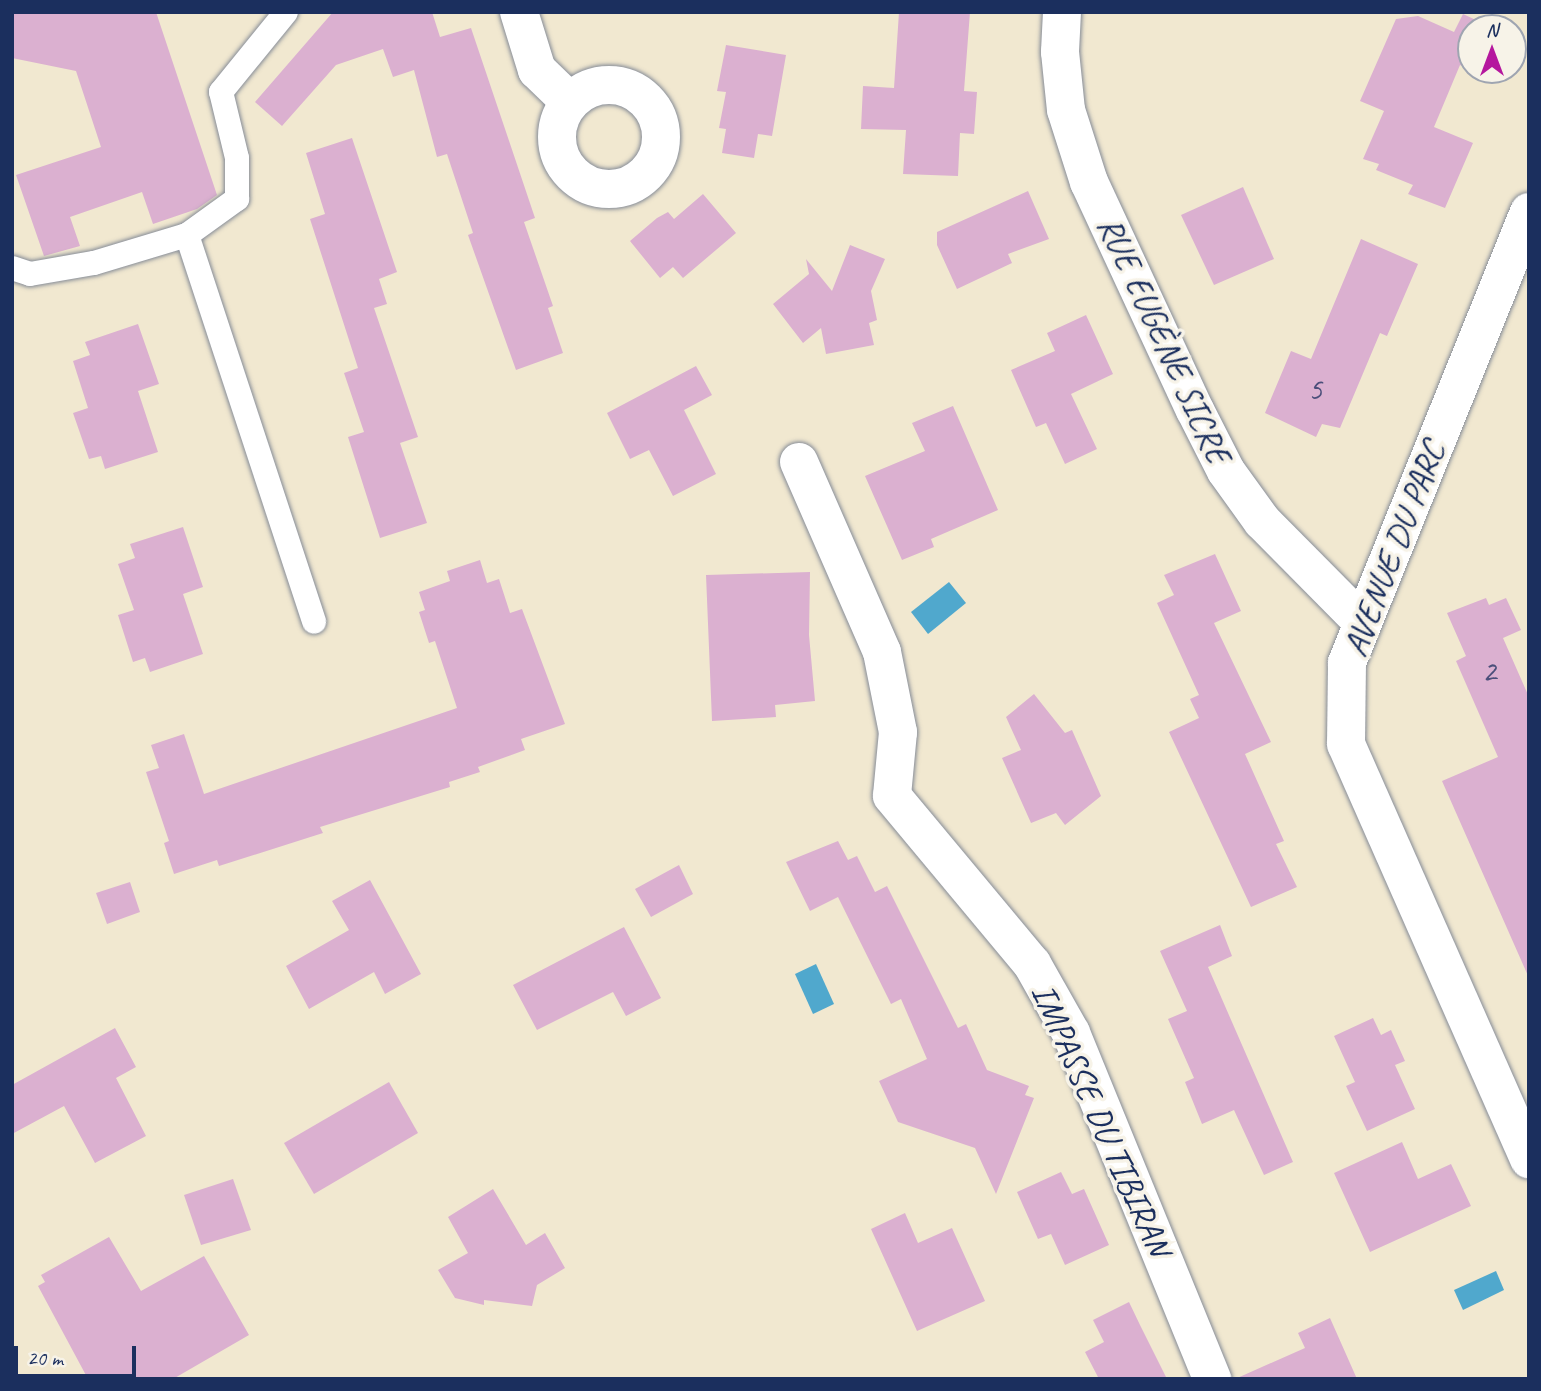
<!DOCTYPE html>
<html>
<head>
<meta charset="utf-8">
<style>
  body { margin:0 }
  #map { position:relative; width:1541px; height:1391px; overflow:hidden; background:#f1e8d0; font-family:Caveat,sans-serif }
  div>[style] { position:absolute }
  .water>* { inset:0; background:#50a8cd }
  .building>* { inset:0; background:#dbb0d0 }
  .roads { filter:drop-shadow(0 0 2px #868c97) drop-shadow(0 0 2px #868c97) }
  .lane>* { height:24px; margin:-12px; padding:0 12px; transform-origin:12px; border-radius:12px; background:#fff }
  .street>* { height:38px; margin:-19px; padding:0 19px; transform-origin:19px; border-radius:19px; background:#fff }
  .street>.ring { margin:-19px; padding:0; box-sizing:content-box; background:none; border:38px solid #fff; border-radius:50% }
  span { translate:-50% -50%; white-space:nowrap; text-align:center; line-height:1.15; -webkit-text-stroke:7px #f7f3e8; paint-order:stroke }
  .number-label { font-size:32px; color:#4b4f7a }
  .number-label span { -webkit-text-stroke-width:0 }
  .street-label { font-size:35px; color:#1b2f5e }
  .frame { position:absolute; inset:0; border:14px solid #1b2f5e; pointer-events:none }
  .north { position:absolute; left:1457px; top:14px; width:70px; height:70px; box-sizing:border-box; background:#f7f3e8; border:2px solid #9fa5b1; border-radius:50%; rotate:0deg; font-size:19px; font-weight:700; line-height:28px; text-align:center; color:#1b2f5e }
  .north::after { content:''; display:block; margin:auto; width:24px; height:32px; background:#b5179e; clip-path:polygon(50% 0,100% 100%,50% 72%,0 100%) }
  .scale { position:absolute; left:14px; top:1346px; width:122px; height:32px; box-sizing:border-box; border:4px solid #1b2f5e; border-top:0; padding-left:9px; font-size:21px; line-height:24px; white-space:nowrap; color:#1b2f5e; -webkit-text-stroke:5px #f7f3e8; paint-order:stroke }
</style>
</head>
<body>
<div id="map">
  <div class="water">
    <div style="clip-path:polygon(949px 582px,966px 603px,928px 634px,911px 612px)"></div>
    <div style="clip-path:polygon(816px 964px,834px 1004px,813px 1014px,795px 974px)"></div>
    <div style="clip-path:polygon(1496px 1271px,1504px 1290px,1463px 1310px,1454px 1290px)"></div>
  </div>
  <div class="building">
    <div style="clip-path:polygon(12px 12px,156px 12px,217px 195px,197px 209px,153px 224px,142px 192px,70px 217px,80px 246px,44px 256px,16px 175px,101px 147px,76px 71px,12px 58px)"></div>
    <div style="clip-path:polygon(333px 12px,432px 12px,440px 37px,471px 28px,535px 218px,524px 222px,553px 306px,548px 308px,563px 353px,516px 370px,468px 235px,473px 233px,447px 154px,437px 157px,414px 70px,393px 77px,383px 49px,336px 65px,282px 126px,255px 102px)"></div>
    <div style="clip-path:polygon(899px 12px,970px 12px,964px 91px,977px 92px,974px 134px,960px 133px,958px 176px,903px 174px,906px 130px,861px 129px,863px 86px,894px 88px)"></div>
    <div style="clip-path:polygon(1463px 14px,1493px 28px,1471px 28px,1471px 70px,1478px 70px,1477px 73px,1460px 65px,1434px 127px,1473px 143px,1445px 208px,1408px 194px,1413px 185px,1376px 170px,1379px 164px,1363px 159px,1384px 111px,1360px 101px,1396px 19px,1418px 16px,1454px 32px)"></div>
    <div style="clip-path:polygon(726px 45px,786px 55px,772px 136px,758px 134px,754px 158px,722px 153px,726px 129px,719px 128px,726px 92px,717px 91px)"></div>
    <div style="clip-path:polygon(352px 138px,397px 272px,379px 279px,387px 304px,374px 308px,418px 437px,400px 443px,427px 523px,380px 538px,348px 437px,364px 432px,344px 373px,358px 368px,310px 219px,325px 214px,306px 153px)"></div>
    <div style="clip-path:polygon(1243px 187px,1274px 259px,1214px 285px,1181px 215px)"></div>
    <div style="clip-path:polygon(1028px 191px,1049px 239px,1008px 254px,1012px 263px,957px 289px,937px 245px,937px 232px)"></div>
    <div style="clip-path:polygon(703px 194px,736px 233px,683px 278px,673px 267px,660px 278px,630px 241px,657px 218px,668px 212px,674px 219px)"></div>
    <div style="clip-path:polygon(1361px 239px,1418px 264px,1387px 336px,1380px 333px,1340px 428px,1322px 424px,1316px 437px,1265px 413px,1291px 351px,1311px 359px)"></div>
    <div style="clip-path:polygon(850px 245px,885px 259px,871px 291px,877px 320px,869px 323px,874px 345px,826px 354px,821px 328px,803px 343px,773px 304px,809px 274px,806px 259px,832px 291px)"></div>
    <div style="clip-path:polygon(1086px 315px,1113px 374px,1071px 394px,1097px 449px,1065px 464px,1046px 423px,1036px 427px,1011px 370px,1055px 351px,1047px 333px)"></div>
    <div style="clip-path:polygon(138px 324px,159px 384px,138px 391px,158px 452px,105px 469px,101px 456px,89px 459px,73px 413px,88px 408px,73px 361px,90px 355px,85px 342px)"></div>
    <div style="clip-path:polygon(696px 366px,712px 395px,684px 410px,716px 474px,673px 496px,649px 450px,630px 459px,607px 413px)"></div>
    <div style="clip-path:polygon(953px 406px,998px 510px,931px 539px,934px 547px,902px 560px,865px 476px,925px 451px,912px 423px)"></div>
    <div style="clip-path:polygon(183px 527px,203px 587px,183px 594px,203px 654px,150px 672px,145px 658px,133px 662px,118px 615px,134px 610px,118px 564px,135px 558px,130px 544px)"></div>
    <div style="clip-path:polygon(1215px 554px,1241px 611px,1214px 623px,1271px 742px,1245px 754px,1284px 841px,1276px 844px,1297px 887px,1251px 907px,1169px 732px,1199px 718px,1190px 699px,1199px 695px,1157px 603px,1174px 595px,1164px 575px)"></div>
    <div style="clip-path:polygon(480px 560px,487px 583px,499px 579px,510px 613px,522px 609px,565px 724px,521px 739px,525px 750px,478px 767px,480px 772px,449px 782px,450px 787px,320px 827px,323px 833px,301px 840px,219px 866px,217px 860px,174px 874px,164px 843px,169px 841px,146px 772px,159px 768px,151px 745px,184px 734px,204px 794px,457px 708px,435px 641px,429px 643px,419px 612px,425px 610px,419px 592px,450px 581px,447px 571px)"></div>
    <div style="clip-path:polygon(810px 572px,809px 635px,815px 701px,775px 705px,776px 717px,712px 721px,706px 575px)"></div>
    <div style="clip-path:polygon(1486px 598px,1489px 605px,1506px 598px,1521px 630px,1503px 638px,1529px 697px,1529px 978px,1442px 781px,1498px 757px,1456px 661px,1466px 656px,1447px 613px)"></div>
    <div style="clip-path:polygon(1034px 694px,1065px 733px,1072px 730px,1101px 796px,1065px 825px,1056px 813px,1031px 823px,1002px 758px,1021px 750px,1006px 717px)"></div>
    <div style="clip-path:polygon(838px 841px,848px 860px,857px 856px,875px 892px,887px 886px,958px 1028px,966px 1024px,987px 1070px,1029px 1086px,1025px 1095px,1034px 1098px,996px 1194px,975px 1148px,898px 1122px,879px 1081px,927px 1059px,901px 999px,891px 1004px,838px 897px,810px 911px,786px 862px)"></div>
    <div style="clip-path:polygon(679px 865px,693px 894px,651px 917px,635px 889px)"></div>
    <div style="clip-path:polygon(370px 880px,421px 974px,385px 994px,374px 972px,309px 1009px,286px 966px,349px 930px,332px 901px)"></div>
    <div style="clip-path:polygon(130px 882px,140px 912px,107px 924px,96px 893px)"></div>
    <div style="clip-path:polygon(1220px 925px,1232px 956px,1208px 967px,1293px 1162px,1264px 1175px,1234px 1110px,1202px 1124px,1185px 1082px,1194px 1078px,1168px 1019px,1187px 1011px,1160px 951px)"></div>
    <div style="clip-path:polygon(624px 927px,661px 998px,626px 1016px,613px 992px,537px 1030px,513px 985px)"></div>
    <div style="clip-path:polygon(1373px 1018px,1381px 1035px,1391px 1030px,1405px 1061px,1395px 1065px,1415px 1109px,1367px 1131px,1346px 1086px,1355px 1082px,1334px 1036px)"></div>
    <div style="clip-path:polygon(115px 1028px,136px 1067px,116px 1078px,146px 1136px,95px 1163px,64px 1106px,12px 1134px,12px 1085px)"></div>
    <div style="clip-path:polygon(389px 1082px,418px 1133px,314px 1194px,284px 1143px)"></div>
    <div style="clip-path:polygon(1402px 1142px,1418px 1179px,1451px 1164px,1471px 1206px,1370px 1252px,1334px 1173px)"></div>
    <div style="clip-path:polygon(1061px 1172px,1072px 1194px,1084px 1189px,1109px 1245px,1065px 1265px,1051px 1234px,1038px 1239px,1017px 1192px)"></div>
    <div style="clip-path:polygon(233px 1179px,251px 1230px,201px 1245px,184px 1195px)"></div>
    <div style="clip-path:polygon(493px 1189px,526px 1245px,545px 1233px,565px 1268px,537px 1285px,532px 1306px,484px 1300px,484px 1305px,455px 1298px,438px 1270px,468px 1253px,448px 1217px)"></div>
    <div style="clip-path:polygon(905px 1213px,918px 1243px,952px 1228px,985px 1301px,917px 1331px,871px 1229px)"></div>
    <div style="clip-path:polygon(109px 1237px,141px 1291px,204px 1256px,249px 1335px,173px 1379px,88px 1379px,38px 1286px,45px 1282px,41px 1275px)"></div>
    <div style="clip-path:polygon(1129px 1302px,1140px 1325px,1167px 1379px,1099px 1379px,1085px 1352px,1104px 1342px,1093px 1320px)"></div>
    <div style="clip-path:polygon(1330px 1318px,1357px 1379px,1235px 1379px,1305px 1348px,1298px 1333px)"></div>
  </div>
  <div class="roads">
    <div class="lane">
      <div style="left:187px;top:235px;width:407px;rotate:71.8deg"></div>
      <div style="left:12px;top:268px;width:19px;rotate:18deg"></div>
      <div style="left:30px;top:274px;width:65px;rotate:-9.8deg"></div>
      <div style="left:94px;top:263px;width:97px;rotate:-16.8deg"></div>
      <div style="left:187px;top:235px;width:62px;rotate:-35.8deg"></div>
      <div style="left:237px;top:199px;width:41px;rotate:-90deg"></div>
      <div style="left:237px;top:158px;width:68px;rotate:-103.6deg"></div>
      <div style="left:221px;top:92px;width:103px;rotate:-50.9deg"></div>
    </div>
    <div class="street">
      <div style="left:519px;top:12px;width:61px;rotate:72.8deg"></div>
      <div style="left:537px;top:70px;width:46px;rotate:44.1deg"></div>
      <div style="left:1062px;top:12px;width:40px;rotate:92.9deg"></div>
      <div style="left:1060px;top:52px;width:58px;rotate:84.1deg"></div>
      <div style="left:1066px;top:110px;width:76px;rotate:72.3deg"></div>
      <div style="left:1089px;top:182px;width:251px;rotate:65.1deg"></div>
      <div style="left:1195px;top:410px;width:68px;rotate:63.1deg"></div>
      <div style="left:1226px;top:471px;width:62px;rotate:54.2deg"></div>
      <div style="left:1262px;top:521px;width:142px;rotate:45.3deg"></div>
      <div class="ring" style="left:557px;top:85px;width:66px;height:66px"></div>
      <div style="left:1529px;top:212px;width:486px;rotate:112deg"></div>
      <div style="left:1347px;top:663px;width:81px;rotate:90.7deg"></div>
      <div style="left:1346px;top:744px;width:454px;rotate:66.2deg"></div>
      <div style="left:799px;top:462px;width:207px;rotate:66.4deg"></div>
      <div style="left:882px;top:652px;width:82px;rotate:78.7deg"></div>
      <div style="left:898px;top:732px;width:64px;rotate:95.4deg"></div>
      <div style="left:892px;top:796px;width:219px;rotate:50.2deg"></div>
      <div style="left:1032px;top:964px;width:79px;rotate:60.5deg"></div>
      <div style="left:1071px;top:1033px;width:374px;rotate:67.8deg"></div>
    </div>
  </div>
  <div class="number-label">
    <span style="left:1315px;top:389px">5</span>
    <span style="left:1489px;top:671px">2</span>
  </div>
  <div class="street-label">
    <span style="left:1164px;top:340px;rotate:65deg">RUE EUGÈNE SICRE</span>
    <span style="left:1394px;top:549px;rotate:-69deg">AVENUE DU PARC</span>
    <span style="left:1101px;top:1120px;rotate:66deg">IMPASSE DU TIBIRAN</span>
  </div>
  <div class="frame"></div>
  <div class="north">N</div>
  <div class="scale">20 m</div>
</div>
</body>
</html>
